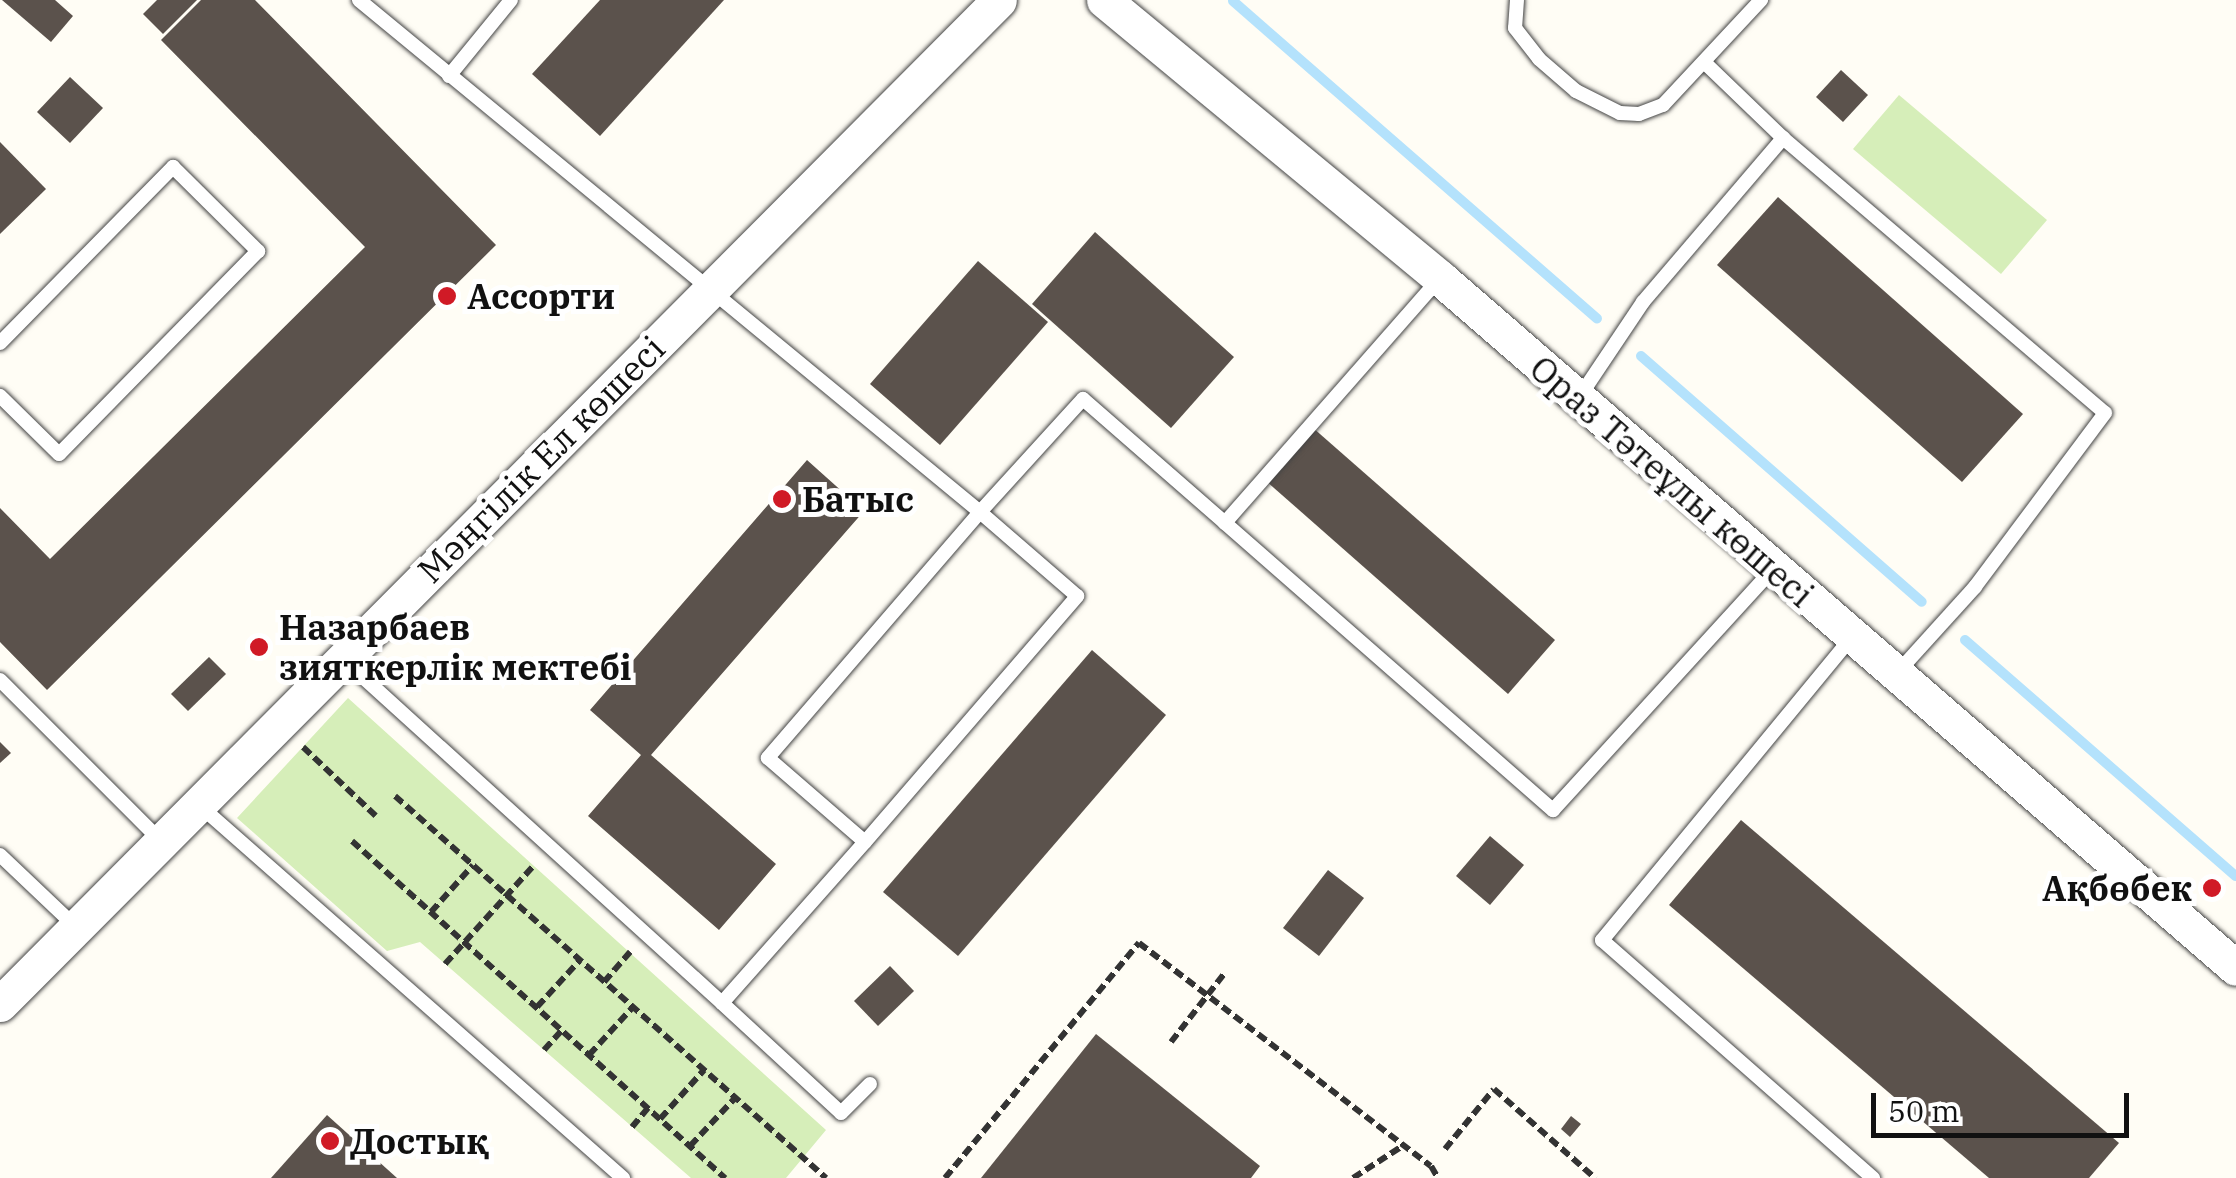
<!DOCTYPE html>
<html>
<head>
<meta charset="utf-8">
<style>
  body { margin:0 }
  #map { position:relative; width:2236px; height:1178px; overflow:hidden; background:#fffdf5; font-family:"IBM Plex Serif",serif }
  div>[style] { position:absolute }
  .green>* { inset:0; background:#d6eeb9 }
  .stream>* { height:10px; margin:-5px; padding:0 5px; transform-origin:5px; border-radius:5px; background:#b4e2fc }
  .building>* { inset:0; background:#5b524c }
  .path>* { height:6px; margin-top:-3px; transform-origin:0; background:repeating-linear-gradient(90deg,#333 0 10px,transparent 0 15px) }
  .roads { filter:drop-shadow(0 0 2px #444) drop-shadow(0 0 2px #444) }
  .service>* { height:14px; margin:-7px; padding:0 7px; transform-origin:7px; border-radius:7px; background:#fff }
  .tertiary>* { height:35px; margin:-17.5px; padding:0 17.5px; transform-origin:17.5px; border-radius:17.5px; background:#fff }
  .dots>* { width:28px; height:28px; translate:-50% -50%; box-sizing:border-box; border:5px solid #fff; border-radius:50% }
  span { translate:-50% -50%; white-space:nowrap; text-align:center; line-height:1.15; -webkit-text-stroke:10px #fff; paint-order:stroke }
  .poi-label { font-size:35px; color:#111; font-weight:700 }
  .left { translate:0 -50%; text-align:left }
  .right { translate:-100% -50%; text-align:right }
  .street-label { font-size:35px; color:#111 }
  .scale { position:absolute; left:1871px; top:1093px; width:258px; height:45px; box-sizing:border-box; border:5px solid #111; border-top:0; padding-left:12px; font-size:30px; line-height:35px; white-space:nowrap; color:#111; -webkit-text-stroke:8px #fff; paint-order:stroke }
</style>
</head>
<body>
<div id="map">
  <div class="green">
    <div style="clip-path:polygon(1899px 95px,2047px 220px,2001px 274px,1853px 149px)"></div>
    <div style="clip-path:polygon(348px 698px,826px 1130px,786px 1178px,691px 1178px,420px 942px,387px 951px,237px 818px)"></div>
  </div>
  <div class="stream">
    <div style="left:1233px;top:1px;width:483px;rotate:41.1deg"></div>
    <div style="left:1641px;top:356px;width:373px;rotate:41.2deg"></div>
    <div style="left:1965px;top:640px;width:359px;rotate:41.1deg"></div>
  </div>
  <div class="building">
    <div style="clip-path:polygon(2px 0,55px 0,73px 16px,51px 42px)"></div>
    <div style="clip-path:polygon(157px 0,197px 0,163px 34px,143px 14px)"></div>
    <div style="clip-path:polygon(201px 0,255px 0,496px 245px,47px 690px,0 642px,0 508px,50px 559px,365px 247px,161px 40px)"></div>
    <div style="clip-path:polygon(600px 0,724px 0,600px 136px,532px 74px)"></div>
    <div style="clip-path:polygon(1841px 70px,1868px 95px,1843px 122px,1816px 97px)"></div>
    <div style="clip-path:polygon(70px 77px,103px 108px,70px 143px,37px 112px)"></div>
    <div style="clip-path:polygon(0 142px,46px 189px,0 234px)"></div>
    <div style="clip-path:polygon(1778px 197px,2023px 414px,1962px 482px,1717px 265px)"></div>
    <div style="clip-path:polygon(1095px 232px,1234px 357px,1171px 428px,1032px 304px)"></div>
    <div style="clip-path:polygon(978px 261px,1048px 322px,940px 445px,870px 384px)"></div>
    <div style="clip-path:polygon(1312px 427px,1555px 640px,1508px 694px,1265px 480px)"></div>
    <div style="clip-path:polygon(807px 460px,864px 511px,651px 755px,776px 864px,719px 930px,588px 816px,641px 755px,590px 710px)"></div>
    <div style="clip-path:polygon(1092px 650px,1166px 715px,958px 956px,883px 892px)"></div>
    <div style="clip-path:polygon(209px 657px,226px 674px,188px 711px,171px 694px)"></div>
    <div style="clip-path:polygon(0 742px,11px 753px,0 763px)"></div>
    <div style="clip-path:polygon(1741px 820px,2119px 1143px,2089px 1178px,1989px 1178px,1669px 905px)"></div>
    <div style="clip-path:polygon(1490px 836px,1524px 865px,1490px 905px,1456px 876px)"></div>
    <div style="clip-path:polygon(1328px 870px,1364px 898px,1319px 956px,1283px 928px)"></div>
    <div style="clip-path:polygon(890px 966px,914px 991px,878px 1026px,854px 1001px)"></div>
    <div style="clip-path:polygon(1096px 1034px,1260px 1166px,1251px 1178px,981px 1178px)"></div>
    <div style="clip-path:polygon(327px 1115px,397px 1178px,271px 1178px)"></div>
    <div style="clip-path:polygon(1571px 1116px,1581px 1124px,1570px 1137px,1561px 1129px)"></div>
  </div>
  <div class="path">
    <div style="left:303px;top:747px;width:100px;rotate:43.4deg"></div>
    <div style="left:395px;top:796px;width:576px;rotate:41.55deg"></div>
    <div style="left:352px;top:841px;width:503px;rotate:42.1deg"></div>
    <div style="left:431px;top:912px;width:63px;rotate:-48.2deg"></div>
    <div style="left:445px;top:964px;width:133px;rotate:-48deg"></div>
    <div style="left:604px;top:982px;width:40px;rotate:-49deg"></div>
    <div style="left:537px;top:1007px;width:64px;rotate:-47.5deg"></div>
    <div style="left:1171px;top:1042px;width:86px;rotate:-52.1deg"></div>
    <div style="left:544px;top:1050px;width:27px;rotate:-48deg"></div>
    <div style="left:589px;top:1055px;width:65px;rotate:-47.5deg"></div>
    <div style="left:660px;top:1119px;width:66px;rotate:-48.1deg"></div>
    <div style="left:632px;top:1127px;width:25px;rotate:-50deg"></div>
    <div style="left:690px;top:1146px;width:66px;rotate:-46.8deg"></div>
    <div style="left:1445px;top:1149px;width:77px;rotate:-50.8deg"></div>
    <div style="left:1494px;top:1089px;width:135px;rotate:41.4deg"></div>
    <div style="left:945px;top:1178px;width:305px;rotate:-50.5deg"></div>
    <div style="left:1139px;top:943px;width:367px;rotate:37.4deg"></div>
    <div style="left:1431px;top:1166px;width:14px;rotate:60deg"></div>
    <div style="left:1353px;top:1178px;width:61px;rotate:-32.9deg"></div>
  </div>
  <div class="roads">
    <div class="service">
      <div style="left:359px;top:0;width:805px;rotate:39.5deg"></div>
      <div style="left:980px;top:512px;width:153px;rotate:-47.7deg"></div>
      <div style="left:1083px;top:399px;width:189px;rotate:41.1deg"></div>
      <div style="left:1517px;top:0;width:28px;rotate:94deg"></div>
      <div style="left:1515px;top:28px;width:39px;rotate:52deg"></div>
      <div style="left:1539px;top:59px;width:49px;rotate:40.9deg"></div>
      <div style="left:1576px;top:91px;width:49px;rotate:26.6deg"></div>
      <div style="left:1620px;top:113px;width:19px;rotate:3deg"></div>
      <div style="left:1639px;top:114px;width:26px;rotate:-21deg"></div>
      <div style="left:1663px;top:105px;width:144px;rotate:-47deg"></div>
      <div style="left:1704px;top:62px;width:110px;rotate:43.9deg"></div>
      <div style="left:449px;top:76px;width:98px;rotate:-50.8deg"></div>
      <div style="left:1440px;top:278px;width:326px;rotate:131.3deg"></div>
      <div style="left:1225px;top:523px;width:436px;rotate:41.2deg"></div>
      <div style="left:1553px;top:810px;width:326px;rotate:-47.6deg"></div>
      <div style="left:0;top:343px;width:247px;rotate:-45.5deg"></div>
      <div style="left:173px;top:167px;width:120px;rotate:44.7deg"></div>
      <div style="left:258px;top:251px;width:284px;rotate:134.4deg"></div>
      <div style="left:59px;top:454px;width:83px;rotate:-135.5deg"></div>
      <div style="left:1580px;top:396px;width:113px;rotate:-56.2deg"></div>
      <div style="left:1643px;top:302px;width:216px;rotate:-49.5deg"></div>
      <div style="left:1783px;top:138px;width:423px;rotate:40.5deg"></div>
      <div style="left:2105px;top:413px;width:217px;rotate:126.8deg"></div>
      <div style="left:1975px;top:587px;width:118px;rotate:132.2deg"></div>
      <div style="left:1852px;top:637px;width:393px;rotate:129.5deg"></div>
      <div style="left:1602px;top:940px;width:361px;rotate:41.3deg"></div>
      <div style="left:343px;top:659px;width:512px;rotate:42.23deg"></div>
      <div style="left:722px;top:1003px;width:215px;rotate:-48.4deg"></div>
      <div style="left:865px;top:842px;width:325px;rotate:-49.2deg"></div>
      <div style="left:1077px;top:596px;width:128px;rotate:-139.1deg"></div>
      <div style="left:980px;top:512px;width:325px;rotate:130.8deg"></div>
      <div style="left:768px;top:758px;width:128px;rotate:40.9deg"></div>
      <div style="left:0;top:680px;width:229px;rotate:45deg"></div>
      <div style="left:199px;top:805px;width:565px;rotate:41.34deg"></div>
      <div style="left:0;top:855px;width:105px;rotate:43.5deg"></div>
      <div style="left:722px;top:1003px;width:162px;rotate:42.7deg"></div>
      <div style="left:841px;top:1113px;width:41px;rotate:-45deg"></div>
    </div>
    <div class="tertiary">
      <div style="left:1104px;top:0;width:436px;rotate:39.6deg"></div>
      <div style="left:1440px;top:278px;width:1053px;rotate:40.92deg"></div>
      <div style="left:0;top:1004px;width:1416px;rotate:-45.14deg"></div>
    </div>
  </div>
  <div class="dots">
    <div style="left:447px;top:296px;background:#d01a26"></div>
    <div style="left:782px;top:499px;background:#d01a26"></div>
    <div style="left:259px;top:647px;background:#d01a26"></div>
    <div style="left:2212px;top:888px;background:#d01a26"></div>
    <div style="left:330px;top:1141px;background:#d01a26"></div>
  </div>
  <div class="poi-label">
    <span class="left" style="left:467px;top:296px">Ассорти</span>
    <span class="left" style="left:802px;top:499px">Батыс</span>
    <span class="left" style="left:279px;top:647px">Назарбаев<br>зияткерлік мектебі</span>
    <span class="right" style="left:2192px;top:888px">Ақбөбек</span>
    <span class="left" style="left:350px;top:1141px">Достық</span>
  </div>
  <div class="street-label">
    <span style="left:541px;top:459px;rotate:-45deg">Мәңгілік Ел көшесі</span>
    <span style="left:1672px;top:481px;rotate:41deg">Ораз Тәтеұлы көшесі</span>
  </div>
  <div class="scale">50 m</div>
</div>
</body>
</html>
